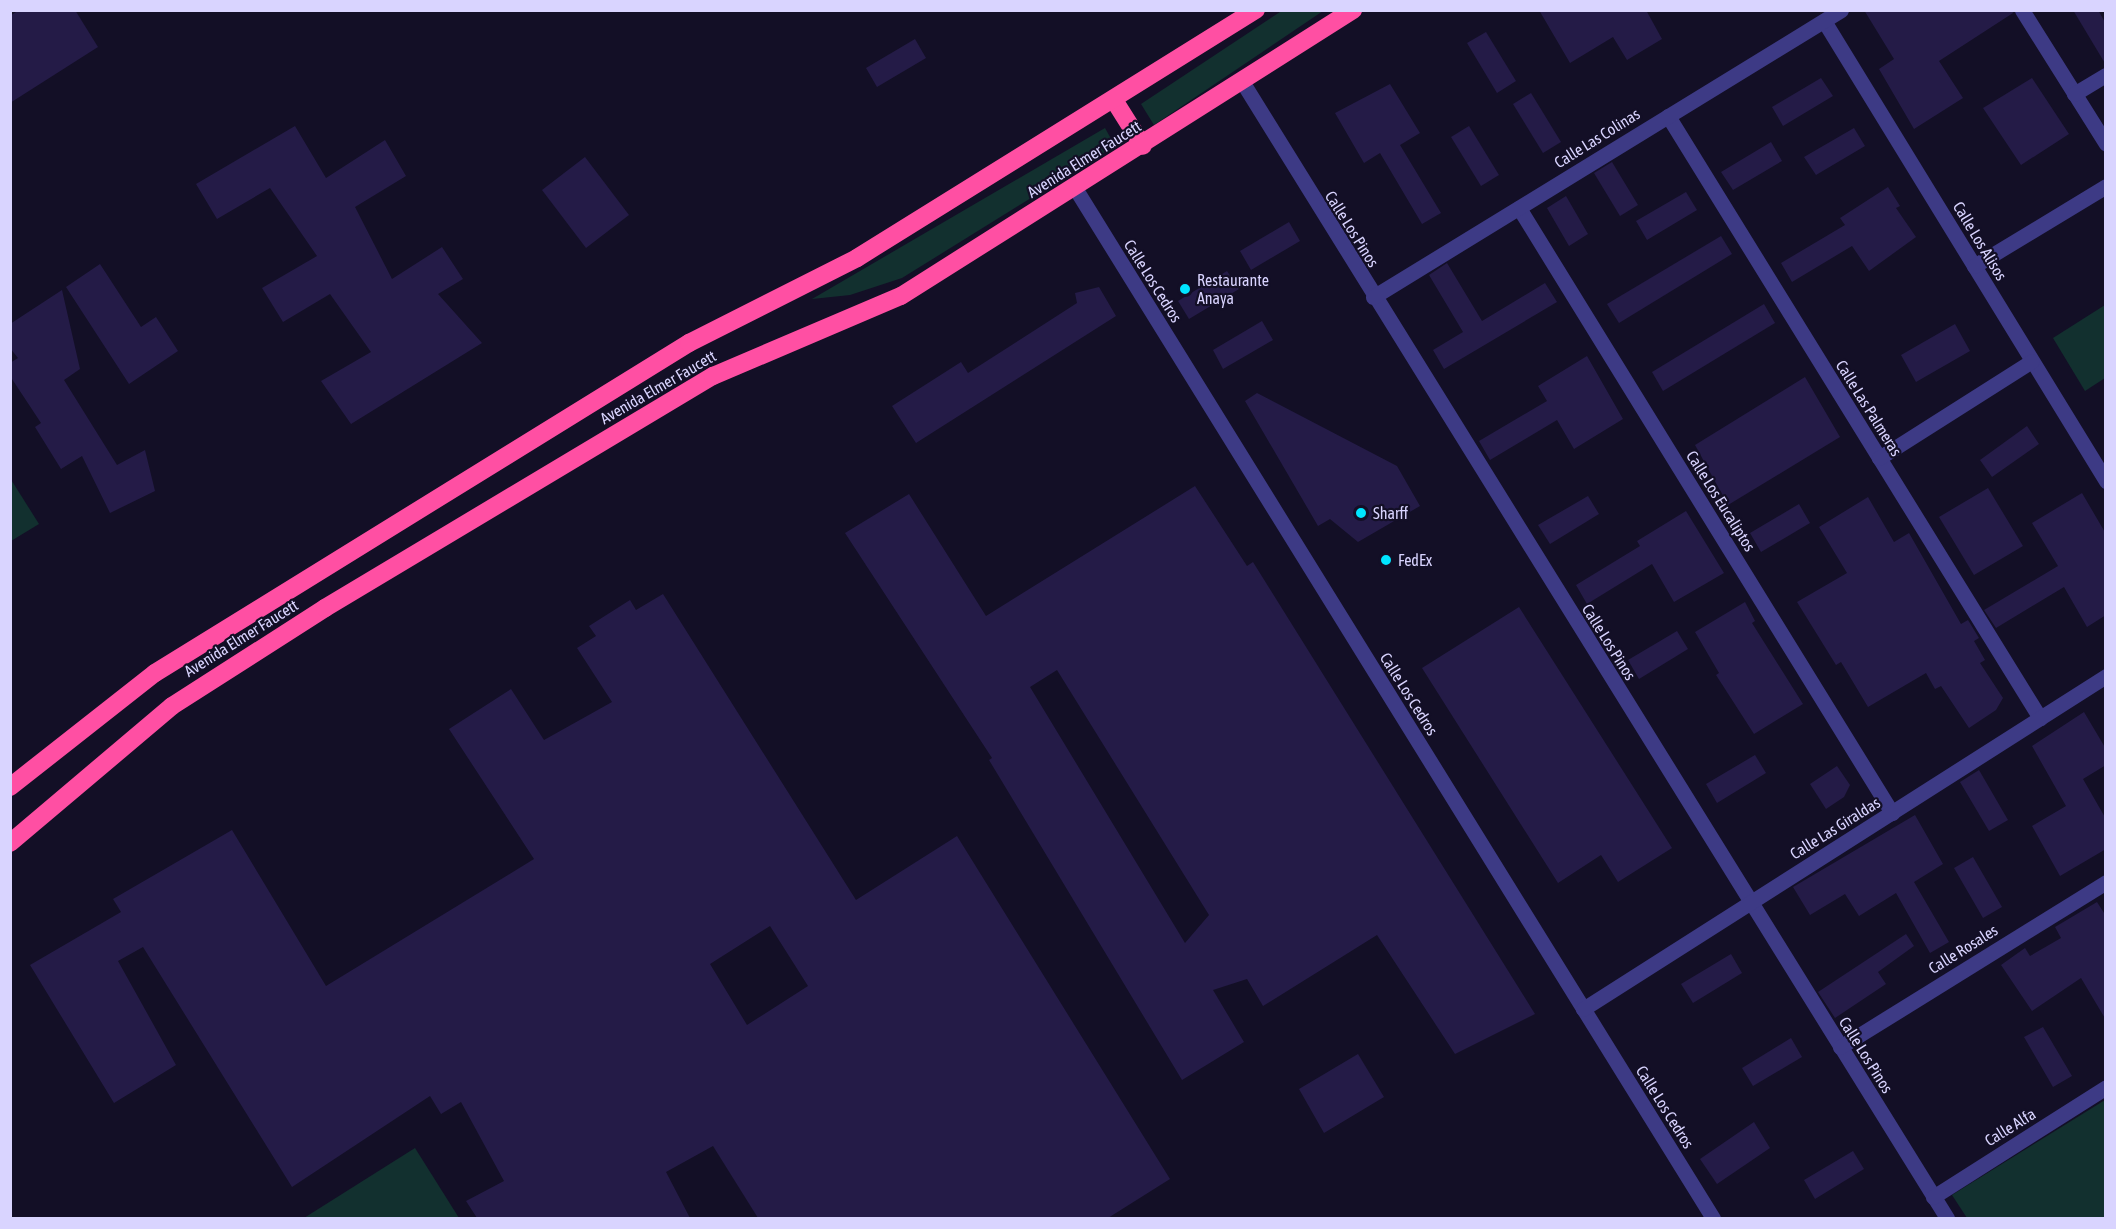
<!DOCTYPE html>
<html>
<head>
<meta charset="utf-8">
<style>
  body { margin:0 }
  #map { position:relative; width:2116px; height:1229px; overflow:hidden; background:#130f26; font-family:"Asap Condensed",sans-serif }
  div>[style] { position:absolute }
  .green>* { inset:0; background:#12302f }
  .building>* { inset:0; background:#241b47 }
  .street>* { height:15px; margin:-7.5px; padding:0 7.5px; transform-origin:7.5px; border-radius:7.5px; background:#3d3a85 }
  .highway>* { height:18px; margin:-9px; padding:0 9px; transform-origin:9px; border-radius:9px; background:#ff4fa3 }
  .dots>* { width:16px; height:16px; translate:-50% -50%; box-sizing:border-box; border:3px solid #130f26; border-radius:50% }
  span { translate:-50% -50%; white-space:nowrap; text-align:center; line-height:1.15; -webkit-text-stroke:4.5px #130f26; paint-order:stroke }
  .street-label { font-size:16px; color:#d9d4ff }
  .poi-label { font-size:16px; color:#d9d4ff }
  .left { translate:0 -50%; text-align:left }
  .frame { position:absolute; inset:0; border:12px solid #d9d4ff; pointer-events:none }
</style>
</head>
<body>
<div id="map">
  <div class="green">
    <div style="clip-path:polygon(1283px 10px,1323px 11px,1154px 125px,1141px 104px)"></div>
    <div style="clip-path:polygon(1105px 128px,1115px 146px,902px 278px,850px 295px,812px 299px)"></div>
    <div style="clip-path:polygon(2105px 305px,2105px 378px,2085px 391px,2053px 338px)"></div>
    <div style="clip-path:polygon(10px 478px,39px 524px,11px 541px,10px 541px)"></div>
    <div style="clip-path:polygon(2105px 1100px,2105px 1218px,1967px 1218px,1952px 1195px)"></div>
    <div style="clip-path:polygon(415px 1148px,459px 1218px,304px 1218px)"></div>
  </div>
  <div class="building">
    <div style="clip-path:polygon(19px 10px,75px 10px,98px 47px,10px 103px,10px 16px)"></div>
    <div style="clip-path:polygon(1539px 10px,1646px 10px,1662px 39px,1627px 60px,1613px 37px,1570px 63px)"></div>
    <div style="clip-path:polygon(1864px 10px,2012px 10px,2013px 13px,1939px 61px,1963px 98px,1914px 129px,1879px 69px,1894px 59px)"></div>
    <div style="clip-path:polygon(2073px 10px,2098px 10px,2106px 24px,2106px 65px)"></div>
    <div style="clip-path:polygon(1486px 32px,1516px 81px,1497px 93px,1467px 43px)"></div>
    <div style="clip-path:polygon(915px 39px,926px 58px,877px 87px,866px 68px)"></div>
    <div style="clip-path:polygon(1821px 78px,1833px 96px,1783px 126px,1772px 107px)"></div>
    <div style="clip-path:polygon(2032px 78px,2069px 134px,2021px 165px,1983px 108px)"></div>
    <div style="clip-path:polygon(1390px 84px,1420px 133px,1400px 145px,1441px 213px,1422px 224px,1380px 153px,1364px 163px,1335px 113px)"></div>
    <div style="clip-path:polygon(1531px 93px,1561px 142px,1543px 153px,1513px 104px)"></div>
    <div style="clip-path:polygon(295px 126px,326px 178px,385px 140px,406px 176px,355px 207px,392px 279px,442px 247px,463px 279px,438px 294px,482px 343px,351px 424px,321px 381px,371px 352px,330px 294px,283px 322px,262px 288px,317px 256px,270px 188px,217px 219px,196px 184px)"></div>
    <div style="clip-path:polygon(1469px 126px,1499px 175px,1481px 186px,1451px 137px)"></div>
    <div style="clip-path:polygon(1854px 128px,1865px 146px,1816px 175px,1804px 157px)"></div>
    <div style="clip-path:polygon(1771px 142px,1782px 161px,1733px 190px,1721px 172px)"></div>
    <div style="clip-path:polygon(585px 157px,629px 215px,586px 248px,542px 190px)"></div>
    <div style="clip-path:polygon(1612px 162px,1638px 205px,1620px 216px,1594px 173px)"></div>
    <div style="clip-path:polygon(1888px 187px,1900px 206px,1896px 208px,1916px 237px,1869px 271px,1852px 246px,1792px 282px,1781px 263px,1845px 225px,1840px 218px)"></div>
    <div style="clip-path:polygon(1686px 192px,1697px 210px,1647px 240px,1636px 221px)"></div>
    <div style="clip-path:polygon(1566px 196px,1588px 234px,1569px 246px,1547px 208px)"></div>
    <div style="clip-path:polygon(1289px 222px,1300px 241px,1251px 270px,1240px 251px)"></div>
    <div style="clip-path:polygon(1721px 236px,1732px 254px,1619px 323px,1607px 304px)"></div>
    <div style="clip-path:polygon(1447px 263px,1482px 321px,1545px 283px,1557px 302px,1444px 369px,1433px 350px,1463px 332px,1429px 275px)"></div>
    <div style="clip-path:polygon(100px 264px,141px 327px,156px 317px,178px 351px,129px 384px,66px 287px)"></div>
    <div style="clip-path:polygon(1227px 271px,1239px 289px,1189px 319px,1178px 301px)"></div>
    <div style="clip-path:polygon(1099px 287px,1116px 316px,916px 443px,892px 406px,961px 362px,968px 373px,1077px 303px,1075px 293px)"></div>
    <div style="clip-path:polygon(62px 290px,80px 369px,64px 380px,117px 465px,145px 450px,155px 491px,110px 513px,82px 456px,61px 469px,35px 427px,41px 423px,10px 376px,10px 363px,18px 358px,10px 348px,10px 324px)"></div>
    <div style="clip-path:polygon(1764px 304px,1775px 323px,1663px 391px,1652px 372px)"></div>
    <div style="clip-path:polygon(1262px 321px,1273px 340px,1223px 369px,1213px 350px)"></div>
    <div style="clip-path:polygon(1955px 324px,1970px 351px,1916px 382px,1901px 355px)"></div>
    <div style="clip-path:polygon(1587px 356px,1623px 419px,1574px 449px,1557px 420px,1490px 460px,1479px 441px,1547px 401px,1538px 386px)"></div>
    <div style="clip-path:polygon(1805px 377px,1840px 437px,1728px 505px,1695px 445px)"></div>
    <div style="clip-path:polygon(1257px 393px,1397px 466px,1420px 506px,1358px 542px,1330px 519px,1318px 526px,1245px 401px)"></div>
    <div style="clip-path:polygon(2027px 426px,2039px 444px,1992px 477px,1980px 460px)"></div>
    <div style="clip-path:polygon(evenodd,1195px 486px,1247px 566px,1253px 562px,1535px 1014px,1455px 1054px,1377px 935px,1263px 1006px,1247px 979px,1213px 990px,1244px 1042px,1182px 1080px,989px 760px,992px 758px,845px 533px,909px 494px,986px 616px,1195px 486px,1057px 670px,1209px 915px,1185px 943px,1030px 687px,1057px 670px)"></div>
    <div style="clip-path:polygon(1988px 488px,2023px 546px,1974px 575px,1939px 517px)"></div>
    <div style="clip-path:polygon(2082px 493px,2106px 534px,2106px 615px,2087px 627px,2064px 587px,1996px 628px,1984px 610px,2058px 566px,2032px 523px)"></div>
    <div style="clip-path:polygon(1588px 496px,1599px 514px,1550px 544px,1538px 525px)"></div>
    <div style="clip-path:polygon(1868px 497px,1894px 542px,1909px 533px,1961px 624px,1968px 620px,1979px 638px,1974px 641px,1985px 660px,1980px 663px,2003px 698px,1996px 710px,1969px 728px,1941px 686px,1935px 689px,1926px 673px,1868px 707px,1841px 662px,1836px 665px,1797px 602px,1847px 573px,1819px 527px)"></div>
    <div style="clip-path:polygon(1799px 504px,1810px 523px,1761px 552px,1750px 533px)"></div>
    <div style="clip-path:polygon(1686px 511px,1724px 573px,1674px 602px,1652px 564px,1587px 604px,1576px 585px,1640px 546px,1637px 541px)"></div>
    <div style="clip-path:polygon(evenodd,663px 594px,856px 900px,957px 836px,1170px 1179px,1108px 1218px,758px 1218px,713px 1146px,666px 1172px,690px 1218px,477px 1218px,466px 1201px,504px 1181px,461px 1102px,441px 1114px,430px 1096px,292px 1187px,143px 947px,118px 961px,176px 1065px,114px 1103px,30px 965px,121px 912px,113px 899px,232px 830px,326px 986px,534px 859px,449px 729px,511px 689px,544px 740px,612px 702px,577px 648px,596px 636px,589px 626px,630px 600px,636px 610px,663px 594px,770px 926px,808px 986px,747px 1025px,710px 964px,770px 926px)"></div>
    <div style="clip-path:polygon(1745px 602px,1755px 621px,1752px 623px,1803px 704px,1754px 734px,1716px 675px,1719px 673px,1695px 632px)"></div>
    <div style="clip-path:polygon(1519px 607px,1672px 848px,1618px 882px,1601px 855px,1558px 883px,1422px 668px)"></div>
    <div style="clip-path:polygon(1677px 631px,1688px 649px,1639px 679px,1628px 660px)"></div>
    <div style="clip-path:polygon(2084px 712px,2106px 749px,2106px 765px,2083px 779px,2106px 819px,2106px 849px,2060px 876px,2032px 826px,2066px 806px,2032px 746px)"></div>
    <div style="clip-path:polygon(1755px 755px,1766px 773px,1717px 803px,1706px 784px)"></div>
    <div style="clip-path:polygon(1837px 766px,1850px 785px,1844px 797px,1826px 809px,1810px 784px)"></div>
    <div style="clip-path:polygon(1979px 770px,2008px 820px,1989px 831px,1960px 782px)"></div>
    <div style="clip-path:polygon(1915px 815px,1943px 864px,1914px 882px,1949px 942px,1930px 953px,1896px 893px,1859px 916px,1845px 894px,1810px 915px,1793px 887px)"></div>
    <div style="clip-path:polygon(1973px 857px,2002px 907px,1983px 918px,1954px 868px)"></div>
    <div style="clip-path:polygon(2097px 902px,2106px 916px,2106px 1020px,2081px 978px,2032px 1011px,2001px 965px,2025px 948px,2030px 956px,2061px 938px,2055px 927px)"></div>
    <div style="clip-path:polygon(1906px 934px,1914px 946px,1878px 972px,1886px 984px,1835px 1018px,1818px 992px)"></div>
    <div style="clip-path:polygon(1731px 954px,1742px 973px,1693px 1003px,1681px 984px)"></div>
    <div style="clip-path:polygon(2043px 1027px,2072px 1076px,2053px 1087px,2024px 1037px)"></div>
    <div style="clip-path:polygon(1791px 1038px,1802px 1057px,1753px 1086px,1742px 1068px)"></div>
    <div style="clip-path:polygon(1358px 1054px,1384px 1097px,1324px 1133px,1299px 1089px)"></div>
    <div style="clip-path:polygon(1754px 1122px,1770px 1148px,1717px 1184px,1700px 1159px)"></div>
    <div style="clip-path:polygon(1853px 1151px,1864px 1169px,1815px 1199px,1804px 1180px)"></div>
  </div>
  <div class="street">
    <div style="left:2022px;top:10px;width:158px;rotate:57.9deg"></div>
    <div style="left:1824px;top:21px;width:540px;rotate:58.49deg"></div>
    <div style="left:1243px;top:83px;width:1336px;rotate:58.19deg"></div>
    <div style="left:2074px;top:94px;width:37px;rotate:-31deg"></div>
    <div style="left:1668px;top:116px;width:708px;rotate:58.29deg"></div>
    <div style="left:1075px;top:188px;width:1212px;rotate:58.23deg"></div>
    <div style="left:1519px;top:208px;width:711px;rotate:58.34deg"></div>
    <div style="left:1974px;top:266px;width:154px;rotate:-31.2deg"></div>
    <div style="left:1373px;top:297px;width:549px;rotate:-31.52deg"></div>
    <div style="left:1879px;top:458px;width:181px;rotate:-32.4deg"></div>
    <div style="left:1583px;top:1009px;width:620px;rotate:-32.49deg"></div>
    <div style="left:1840px;top:1047px;width:313px;rotate:-31.8deg"></div>
    <div style="left:1933px;top:1197px;width:205px;rotate:-32.4deg"></div>
  </div>
  <div class="highway">
    <div style="left:1114px;top:100px;width:54px;rotate:57.8deg"></div>
    <div style="left:10px;top:787px;width:184px;rotate:-38.2deg"></div>
    <div style="left:155px;top:673px;width:628px;rotate:-31.72deg"></div>
    <div style="left:689px;top:343px;width:188px;rotate:-26.8deg"></div>
    <div style="left:857px;top:258px;width:470px;rotate:-31.9deg"></div>
    <div style="left:10px;top:843px;width:212px;rotate:-40.2deg"></div>
    <div style="left:172px;top:706px;width:182px;rotate:-32.6deg"></div>
    <div style="left:325px;top:608px;width:452px;rotate:-30.9deg"></div>
    <div style="left:713px;top:376px;width:204px;rotate:-23.1deg"></div>
    <div style="left:901px;top:296px;width:535px;rotate:-32.32deg"></div>
  </div>
  <div class="dots">
    <div style="left:1185px;top:289px;background:#00e5ff"></div>
    <div style="left:1361px;top:513px;background:#00e5ff"></div>
    <div style="left:1386px;top:560px;background:#00e5ff"></div>
  </div>
  <div class="street-label">
    <span style="left:1597px;top:138px;rotate:-32deg">Calle Las Colinas</span>
    <span style="left:1084px;top:159px;rotate:-32deg">Avenida Elmer Faucett</span>
    <span style="left:1352px;top:229px;rotate:58deg">Calle Los Pinos</span>
    <span style="left:1980px;top:241px;rotate:59deg">Calle Los Alisos</span>
    <span style="left:1153px;top:281px;rotate:58deg">Calle Los Cedros</span>
    <span style="left:658px;top:387px;rotate:-30deg">Avenida Elmer Faucett</span>
    <span style="left:1869px;top:408px;rotate:58deg">Calle Las Palmeras</span>
    <span style="left:1721px;top:501px;rotate:58deg">Calle Los Eucaliptos</span>
    <span style="left:241px;top:638px;rotate:-32deg">Avenida Elmer Faucett</span>
    <span style="left:1609px;top:642px;rotate:58deg">Calle Los Pinos</span>
    <span style="left:1409px;top:694px;rotate:58deg">Calle Los Cedros</span>
    <span style="left:1835px;top:828px;rotate:-32deg">Calle Las Giraldas</span>
    <span style="left:1963px;top:949px;rotate:-32deg">Calle Rosales</span>
    <span style="left:1866px;top:1055px;rotate:58deg">Calle Los Pinos</span>
    <span style="left:1665px;top:1107px;rotate:58deg">Calle Los Cedros</span>
    <span style="left:2010px;top:1127px;rotate:-32deg">Calle Alfa</span>
  </div>
  <div class="poi-label">
    <span class="left" style="left:1197px;top:289px">Restaurante<br>Anaya</span>
    <span class="left" style="left:1373px;top:513px">Sharff</span>
    <span class="left" style="left:1398px;top:560px">FedEx</span>
  </div>
  <div class="frame"></div>
</div>
</body>
</html>
